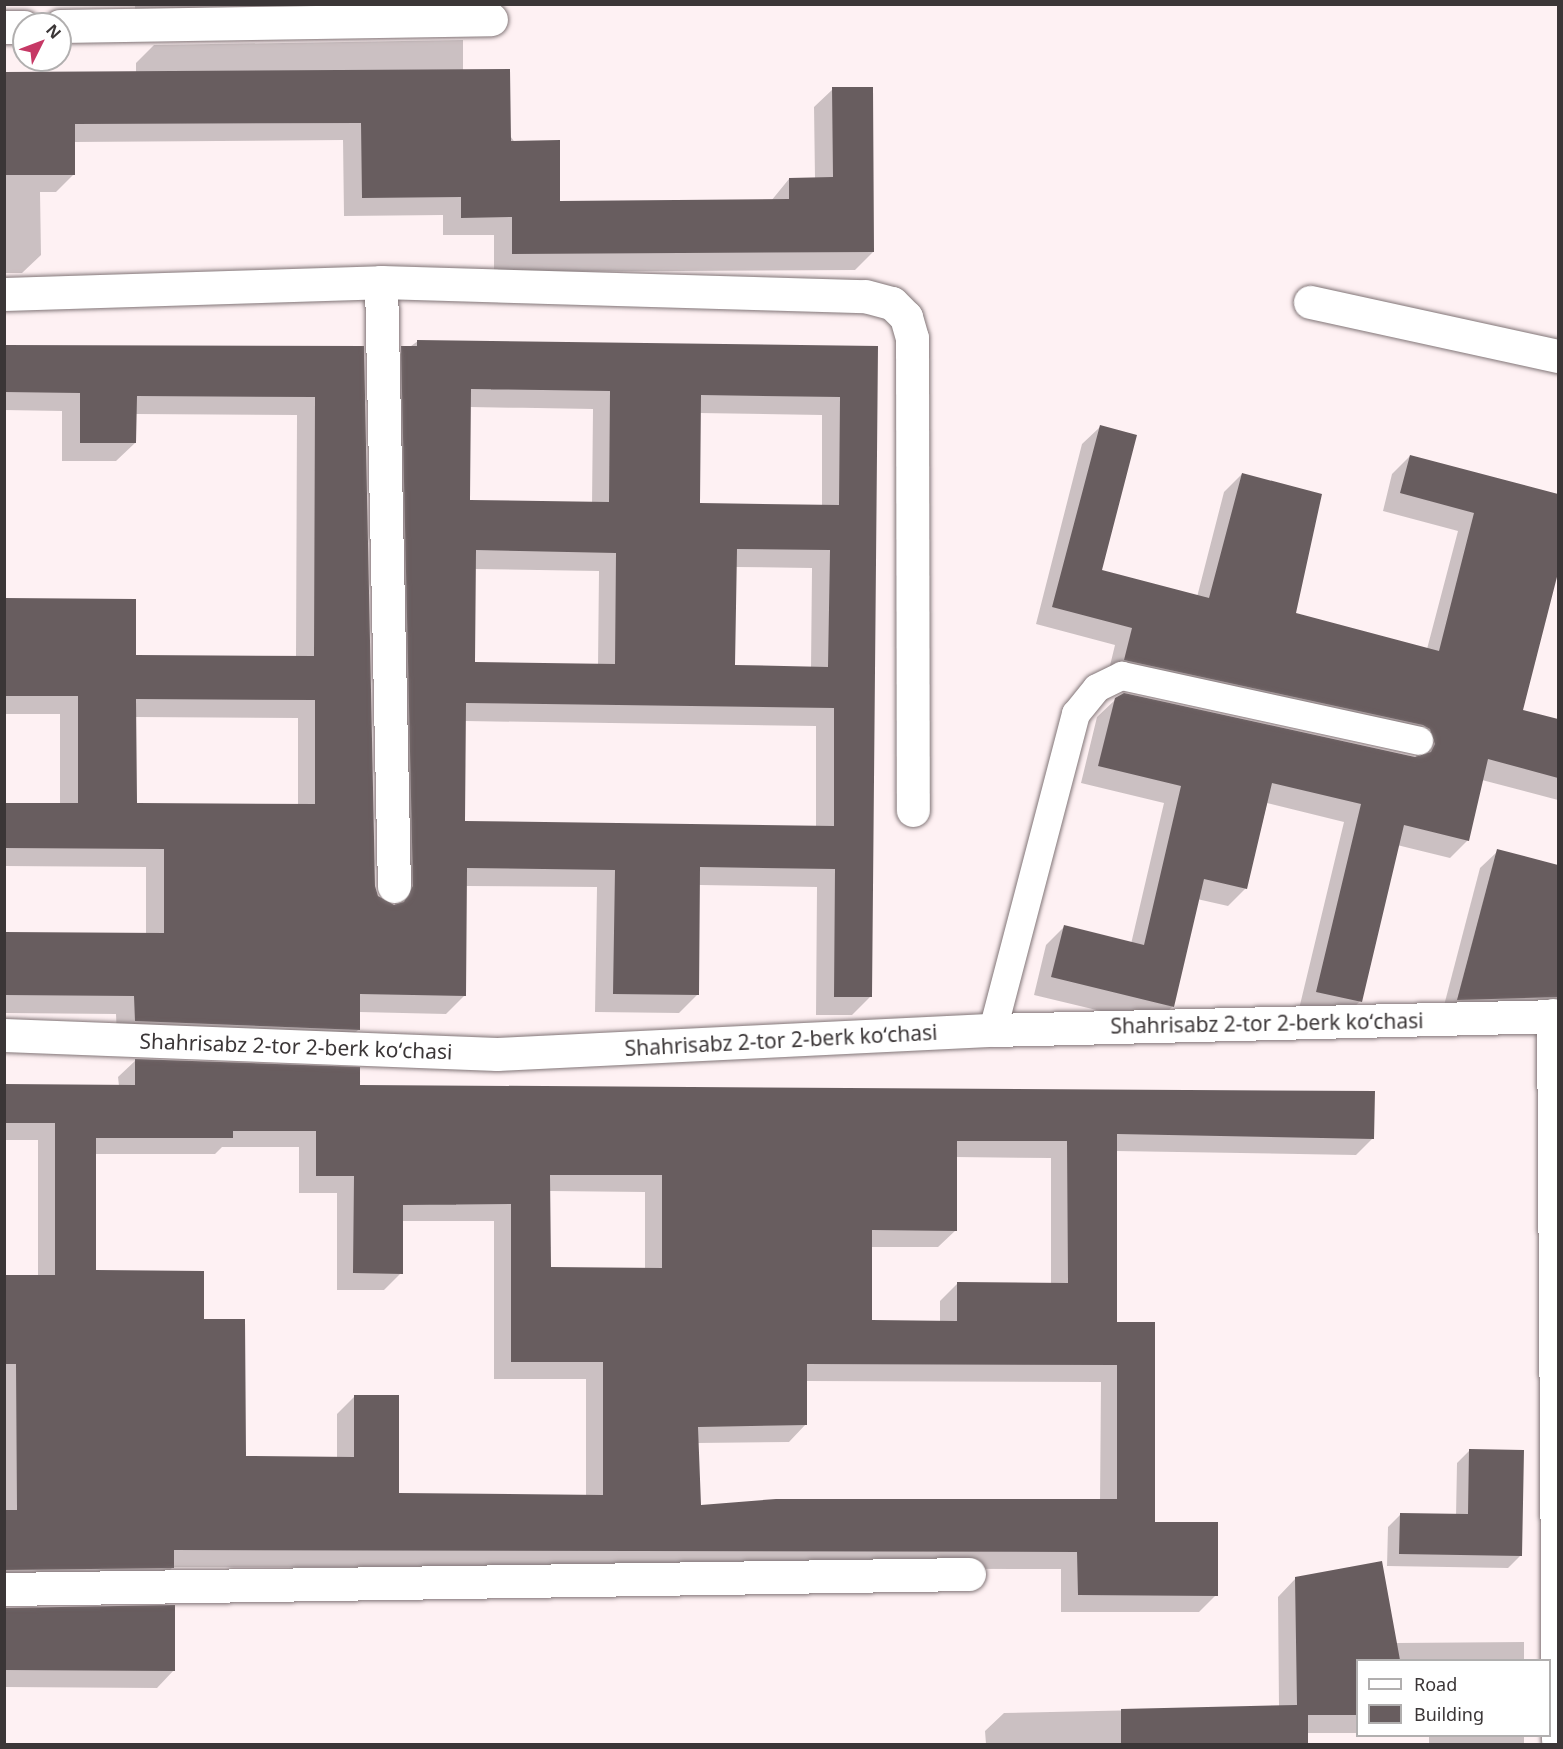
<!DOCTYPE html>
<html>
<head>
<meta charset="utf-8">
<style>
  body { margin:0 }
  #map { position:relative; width:1563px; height:1749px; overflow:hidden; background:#fef1f3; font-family:"Noto Sans",sans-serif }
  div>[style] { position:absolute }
  .shadow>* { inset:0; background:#0003 }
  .building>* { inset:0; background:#685d5f }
  .roads { filter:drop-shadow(0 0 2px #817577) drop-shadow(0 0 2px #817577) }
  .lane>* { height:28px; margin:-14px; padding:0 14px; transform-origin:14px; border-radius:14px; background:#fff }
  .street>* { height:33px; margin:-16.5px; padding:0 16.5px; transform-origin:16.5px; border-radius:16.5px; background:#fff }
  span { translate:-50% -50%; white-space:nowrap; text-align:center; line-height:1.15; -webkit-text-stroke:6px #fff; paint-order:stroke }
  .street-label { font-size:21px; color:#3b3637 }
  .frame { position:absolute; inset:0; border:6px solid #3b3637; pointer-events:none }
  .legend { position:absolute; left:1356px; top:1659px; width:195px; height:78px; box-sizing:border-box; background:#fff; border:2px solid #b1afaf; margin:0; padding:8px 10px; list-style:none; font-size:18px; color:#3b3637 }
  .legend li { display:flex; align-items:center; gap:12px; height:30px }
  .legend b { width:30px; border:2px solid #b1afaf }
  .north { position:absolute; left:12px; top:12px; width:60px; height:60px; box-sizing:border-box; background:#fff; border:2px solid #b1afaf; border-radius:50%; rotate:48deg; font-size:16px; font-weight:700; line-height:24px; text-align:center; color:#3b3637 }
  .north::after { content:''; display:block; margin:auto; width:21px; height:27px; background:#c63865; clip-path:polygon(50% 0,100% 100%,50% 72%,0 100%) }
</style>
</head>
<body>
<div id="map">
  <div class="shadow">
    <div style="clip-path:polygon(135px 4px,458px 4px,135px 24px)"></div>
    <div style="clip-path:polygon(463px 40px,463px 71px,558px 202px,771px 201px,789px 179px,815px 179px,814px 107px,833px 89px,873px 252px,855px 270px,494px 272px,494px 235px,443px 235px,443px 215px,344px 216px,343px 140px,74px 142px,74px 174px,56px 192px,40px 192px,41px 255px,22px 273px,4px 273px,4px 74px,136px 73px,136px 63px,154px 45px)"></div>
    <div style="clip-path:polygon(evenodd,418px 341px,876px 347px,870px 997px,852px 1015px,816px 1015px,817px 887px,699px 885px,698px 994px,679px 1013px,595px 1012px,597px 887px,466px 886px,464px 996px,446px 1014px,359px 1012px,359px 1029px,340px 1048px,117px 1039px,116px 1014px,4px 1013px,4px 934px,146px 934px,146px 867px,4px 866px,4px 804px,60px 804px,60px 714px,4px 714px,4px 600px,135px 656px,296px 657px,297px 415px,135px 414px,135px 443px,116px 461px,62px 461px,62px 411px,4px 410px,4px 347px,362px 348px,374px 887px,377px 897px,395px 907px,383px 366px,418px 341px,470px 407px,593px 409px,592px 504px,468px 502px,470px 407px,418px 341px,699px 413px,822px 415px,822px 506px,698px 505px,699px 413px,418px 341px,736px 567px,812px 568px,811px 668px,734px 666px,736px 567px,418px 341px,474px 569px,599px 571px,598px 665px,473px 663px,474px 569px,418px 341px,135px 717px,298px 718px,298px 806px,135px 805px,135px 717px,418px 341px,465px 721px,816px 726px,816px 827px,464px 822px,465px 721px)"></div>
    <div style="clip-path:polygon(1100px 427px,1100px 571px,1197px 597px,1224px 492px,1242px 474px,1294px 614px,1427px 649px,1458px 531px,1383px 511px,1392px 474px,1410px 456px,1558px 495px,1558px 567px,1522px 711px,1558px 721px,1558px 800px,1482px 780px,1468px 840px,1450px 858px,1397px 845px,1360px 1001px,1343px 1019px,1299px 1009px,1344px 822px,1267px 803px,1246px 888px,1228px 906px,1197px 899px,1173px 1006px,1155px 1024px,1034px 995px,1046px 945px,1064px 927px,1131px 944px,1164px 803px,1081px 783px,1097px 717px,1116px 699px,1417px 759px,1413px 747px,1107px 678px,1115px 645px,1036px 624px,1082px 444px)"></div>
    <div style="clip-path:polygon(1498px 851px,1558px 867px,1558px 1021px,1441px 1017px,1480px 868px)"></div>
    <div style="clip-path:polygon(evenodd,136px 1060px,359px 1087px,1373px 1138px,1356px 1155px,1115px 1151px,1116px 1323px,1154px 1524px,1216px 1595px,1199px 1612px,1061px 1612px,1061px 1569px,173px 1567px,156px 1584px,4px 1588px,4px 1277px,38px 1277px,38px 1140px,4px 1140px,4px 1086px,119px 1086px,118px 1077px,136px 1060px,222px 1147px,299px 1147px,299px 1193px,337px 1193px,337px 1290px,384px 1290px,401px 1273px,401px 1221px,494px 1221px,494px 1379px,586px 1379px,586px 1497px,398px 1495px,354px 1397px,337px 1414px,337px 1459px,244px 1457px,202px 1321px,95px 1272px,94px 1154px,215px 1154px,222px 1147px,136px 1060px,955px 1157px,1051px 1158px,1051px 1284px,957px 1284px,940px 1301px,940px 1322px,871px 1322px,871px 1247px,938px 1247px,956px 1230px,955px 1157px,136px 1060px,549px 1191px,645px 1192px,645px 1269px,549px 1269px,549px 1191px,136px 1060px,806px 1381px,1101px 1382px,1100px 1501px,699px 1506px,697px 1443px,789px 1442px,806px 1424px,806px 1381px)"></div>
    <div style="clip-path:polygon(1470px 1450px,1521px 1555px,1508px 1568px,1387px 1566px,1388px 1527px,1400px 1515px,1456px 1516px,1457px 1463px)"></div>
    <div style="clip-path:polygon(1296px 1578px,1395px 1643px,1524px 1642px,1524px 1660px,1358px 1660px,1358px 1733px,1307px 1733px,1307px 1744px,986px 1744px,985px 1731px,1004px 1713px,1279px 1707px,1278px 1597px)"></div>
    <div style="clip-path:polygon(4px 1609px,174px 1670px,157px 1688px,4px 1687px)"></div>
    <div style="clip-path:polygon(1429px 1736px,1524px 1736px,1524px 1744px,1429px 1744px)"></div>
  </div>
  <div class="building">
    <div style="clip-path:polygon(510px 69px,511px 141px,560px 140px,560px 201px,789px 199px,789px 178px,833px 177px,832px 87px,873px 87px,874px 252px,512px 254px,512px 217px,461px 218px,461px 197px,362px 198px,361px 123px,75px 124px,75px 175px,4px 175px,4px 72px)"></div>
    <div style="clip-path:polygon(evenodd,417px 340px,878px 346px,872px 997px,834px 997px,835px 869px,700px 867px,699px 995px,613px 994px,615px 870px,467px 868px,466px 996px,360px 994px,360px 1030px,135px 1021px,134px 996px,4px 995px,4px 932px,164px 933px,164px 849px,4px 848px,4px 803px,78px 803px,78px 696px,4px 696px,4px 598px,136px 599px,136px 655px,314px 656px,315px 397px,137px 396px,136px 443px,80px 443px,80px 393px,4px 392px,4px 345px,364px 346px,375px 886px,378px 896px,394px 905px,404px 902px,413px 886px,401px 346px,417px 346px,417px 340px,471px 389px,610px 391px,609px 502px,470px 500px,471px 389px,417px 340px,701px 395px,840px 397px,839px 505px,700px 503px,701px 395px,417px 340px,737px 549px,830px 550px,828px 667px,735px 665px,737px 549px,417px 340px,476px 550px,616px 553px,615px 664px,475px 662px,476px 550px,417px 340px,136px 699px,315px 700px,315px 804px,137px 803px,136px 699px,417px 340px,466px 703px,834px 708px,834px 826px,465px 821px,466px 703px)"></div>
    <div style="clip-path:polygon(1100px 425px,1137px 435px,1102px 570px,1209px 598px,1242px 473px,1322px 494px,1296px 613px,1439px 651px,1474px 513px,1400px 493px,1410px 455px,1558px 494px,1558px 573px,1523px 710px,1558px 719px,1558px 778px,1488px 759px,1469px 841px,1404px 825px,1362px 1002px,1316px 992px,1361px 804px,1272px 783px,1247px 889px,1204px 879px,1174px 1007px,1051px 977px,1064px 925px,1144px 945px,1181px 786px,1098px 766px,1115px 698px,1124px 693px,1415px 757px,1431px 752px,1435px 744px,1430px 729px,1423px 725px,1124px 660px,1132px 628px,1052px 607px)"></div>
    <div style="clip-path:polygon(1497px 849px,1558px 865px,1558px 997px,1457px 1000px)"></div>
    <div style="clip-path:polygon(evenodd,135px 1059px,360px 1067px,360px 1085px,1375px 1091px,1374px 1139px,1117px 1134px,1117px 1322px,1155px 1322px,1155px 1522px,1218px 1522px,1218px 1596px,1078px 1595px,1077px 1552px,174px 1550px,174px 1568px,4px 1570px,4px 1510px,17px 1510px,16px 1364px,4px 1364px,4px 1275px,55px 1275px,55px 1123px,4px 1123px,4px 1084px,135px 1085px,135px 1059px,233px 1131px,316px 1131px,316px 1176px,354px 1176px,353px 1273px,403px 1274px,403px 1205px,511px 1204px,511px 1362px,603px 1362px,603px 1495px,399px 1493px,399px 1395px,354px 1395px,354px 1457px,246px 1456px,245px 1319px,204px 1319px,204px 1271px,96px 1270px,96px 1138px,233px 1138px,233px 1131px,135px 1059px,957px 1141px,1067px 1141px,1068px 1283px,957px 1282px,957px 1321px,872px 1320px,872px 1230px,957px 1231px,957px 1141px,135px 1059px,550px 1175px,662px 1175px,662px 1268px,551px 1267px,550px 1175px,135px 1059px,807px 1364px,1117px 1365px,1117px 1499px,776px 1499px,701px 1505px,698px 1427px,807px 1425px,807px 1364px)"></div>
    <div style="clip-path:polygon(1469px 1449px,1524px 1450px,1522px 1556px,1399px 1554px,1400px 1513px,1468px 1514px)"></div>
    <div style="clip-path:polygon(1382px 1561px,1400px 1660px,1358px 1660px,1358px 1715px,1308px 1715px,1308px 1744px,1121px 1744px,1121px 1709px,1297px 1705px,1295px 1577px)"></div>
    <div style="clip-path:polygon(175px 1605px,175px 1671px,4px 1670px,4px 1608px)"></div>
  </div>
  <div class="roads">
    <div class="lane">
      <div style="left:993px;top:1030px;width:327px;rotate:-75.3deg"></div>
      <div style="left:1076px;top:714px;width:33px;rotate:-51deg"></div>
      <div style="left:1097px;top:688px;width:28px;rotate:-26deg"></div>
      <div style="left:1122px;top:676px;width:304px;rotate:12.3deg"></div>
    </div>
    <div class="street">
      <div style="left:60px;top:26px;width:431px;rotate:-0.9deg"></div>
      <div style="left:4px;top:27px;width:20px"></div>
      <div style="left:381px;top:282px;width:604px;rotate:88.77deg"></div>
      <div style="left:4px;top:294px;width:377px;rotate:-1.8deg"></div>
      <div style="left:381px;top:282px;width:484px;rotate:1.7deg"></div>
      <div style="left:865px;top:296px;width:28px;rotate:15deg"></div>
      <div style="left:892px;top:303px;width:20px;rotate:45deg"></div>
      <div style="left:906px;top:317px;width:22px;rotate:74deg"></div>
      <div style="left:912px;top:338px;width:472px;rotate:89.9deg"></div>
      <div style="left:1310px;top:302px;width:254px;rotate:12.3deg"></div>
      <div style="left:1553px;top:1015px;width:724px;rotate:89.6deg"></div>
      <div style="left:4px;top:1035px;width:493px;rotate:2.2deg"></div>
      <div style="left:497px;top:1054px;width:497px;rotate:-2.8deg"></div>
      <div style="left:993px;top:1030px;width:565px;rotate:-1.42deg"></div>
      <div style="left:4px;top:1589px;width:965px;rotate:-0.89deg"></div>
    </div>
  </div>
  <div class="street-label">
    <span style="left:1267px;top:1023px;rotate:-1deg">Shahrisabz 2-tor 2-berk koʻchasi</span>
    <span style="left:781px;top:1040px;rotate:-3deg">Shahrisabz 2-tor 2-berk koʻchasi</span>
    <span style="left:296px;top:1046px;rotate:2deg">Shahrisabz 2-tor 2-berk koʻchasi</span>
  </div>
  <div class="frame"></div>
  <ul class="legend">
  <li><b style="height:8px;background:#fff"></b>Road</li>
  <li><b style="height:16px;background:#685d5f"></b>Building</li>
  </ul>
  <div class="north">N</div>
</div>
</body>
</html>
